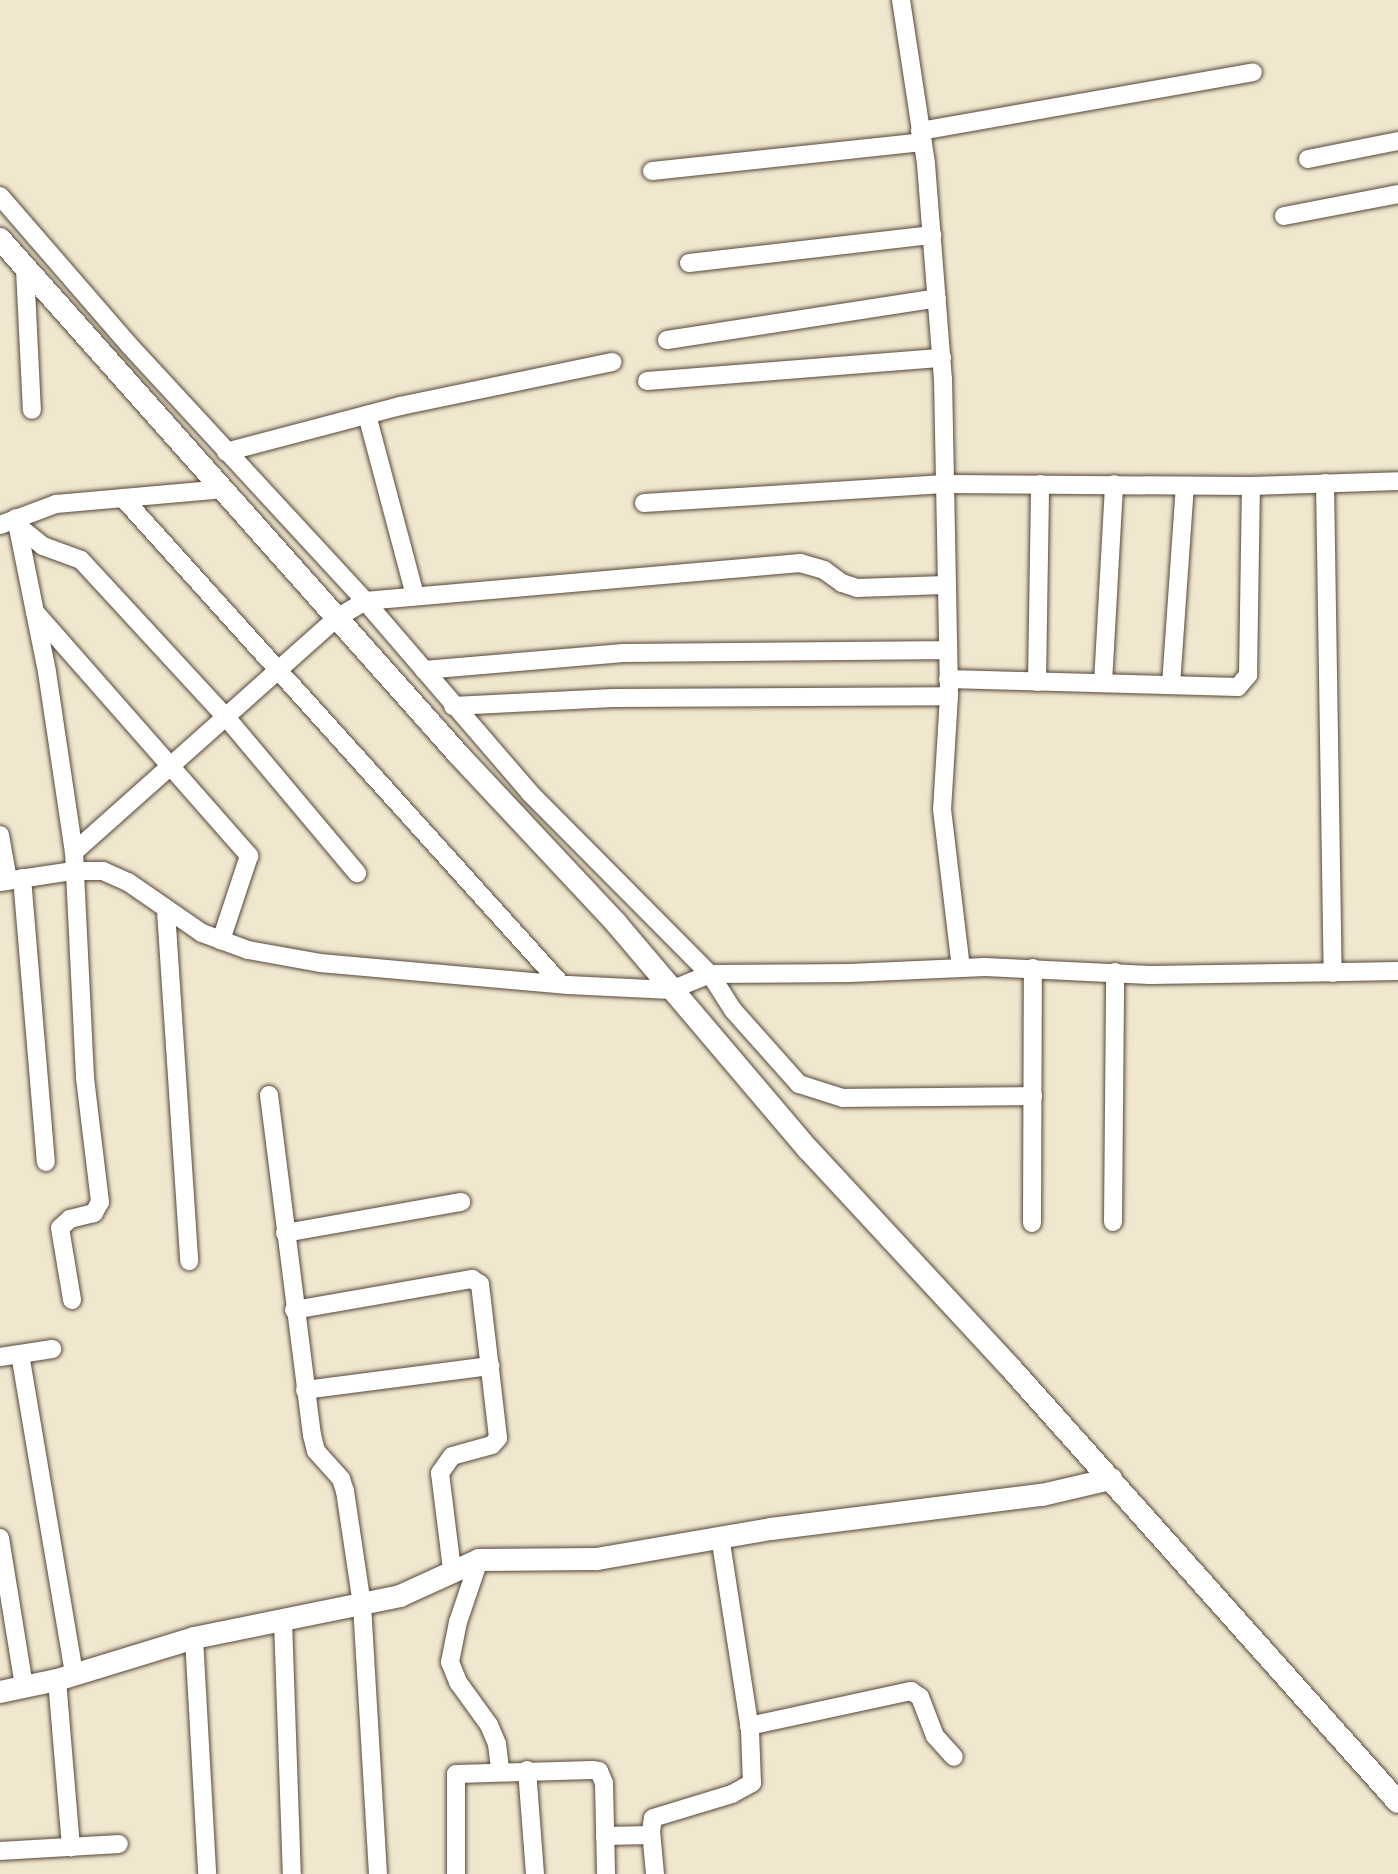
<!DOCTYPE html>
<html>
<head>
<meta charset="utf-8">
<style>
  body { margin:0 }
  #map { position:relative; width:1398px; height:1874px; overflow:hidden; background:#f0e7cf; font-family:"Old Standard TT",serif }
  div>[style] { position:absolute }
  .roads { filter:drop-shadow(0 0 2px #564639) drop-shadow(0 0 2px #564639) }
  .minor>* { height:18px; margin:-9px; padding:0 9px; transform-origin:9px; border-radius:9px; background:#fff }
  .tertiary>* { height:22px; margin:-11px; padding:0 11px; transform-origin:11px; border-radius:11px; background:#fff }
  span { translate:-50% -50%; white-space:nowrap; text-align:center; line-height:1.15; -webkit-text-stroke:7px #f7f3e8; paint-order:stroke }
</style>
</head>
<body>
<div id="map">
  <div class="roads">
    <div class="minor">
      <div style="left:901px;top:0;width:166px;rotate:81.3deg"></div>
      <div style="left:926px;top:164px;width:215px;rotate:85.5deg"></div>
      <div style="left:943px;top:378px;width:318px;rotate:88.9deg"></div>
      <div style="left:949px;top:696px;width:113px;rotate:93.5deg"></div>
      <div style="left:942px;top:809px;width:160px;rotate:83.2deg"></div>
      <div style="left:920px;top:131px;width:338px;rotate:-10deg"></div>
      <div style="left:1308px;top:159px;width:92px;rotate:-11.3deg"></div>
      <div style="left:652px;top:171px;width:272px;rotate:-6.1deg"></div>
      <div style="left:0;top:196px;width:198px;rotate:49.1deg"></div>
      <div style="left:130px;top:346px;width:347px;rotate:47.3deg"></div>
      <div style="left:365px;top:601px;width:253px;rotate:49.3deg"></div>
      <div style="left:530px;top:793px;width:255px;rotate:45.2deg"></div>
      <div style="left:710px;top:974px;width:43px;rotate:57.4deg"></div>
      <div style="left:733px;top:1010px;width:99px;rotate:48.3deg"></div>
      <div style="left:799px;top:1084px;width:46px;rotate:17.7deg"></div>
      <div style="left:843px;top:1098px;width:190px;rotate:-0.6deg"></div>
      <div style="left:1284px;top:216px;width:116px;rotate:-10.9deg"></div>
      <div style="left:689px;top:263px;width:245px;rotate:-6.6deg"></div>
      <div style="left:25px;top:269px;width:141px;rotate:87.2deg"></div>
      <div style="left:667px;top:340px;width:273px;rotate:-8.8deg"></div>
      <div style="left:647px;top:381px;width:296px;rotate:-4.5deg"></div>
      <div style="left:367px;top:415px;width:187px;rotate:75.1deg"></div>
      <div style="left:226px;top:452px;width:180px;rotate:-14.8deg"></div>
      <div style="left:400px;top:406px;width:217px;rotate:-11.7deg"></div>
      <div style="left:1325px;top:483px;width:490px;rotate:89.1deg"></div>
      <div style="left:123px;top:498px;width:654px;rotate:47.97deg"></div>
      <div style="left:644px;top:503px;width:305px;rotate:-3.6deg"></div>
      <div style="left:948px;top:484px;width:303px;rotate:0.4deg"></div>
      <div style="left:1251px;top:486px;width:147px;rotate:-1.9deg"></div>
      <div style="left:16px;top:518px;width:157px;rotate:78.6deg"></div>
      <div style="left:47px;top:672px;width:182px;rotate:81.5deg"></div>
      <div style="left:74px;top:852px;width:226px;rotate:87.2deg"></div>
      <div style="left:85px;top:1078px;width:125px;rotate:83.1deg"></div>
      <div style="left:100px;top:1202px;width:13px;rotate:119deg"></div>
      <div style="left:94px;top:1213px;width:25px;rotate:166deg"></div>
      <div style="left:70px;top:1219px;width:13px;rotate:138deg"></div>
      <div style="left:60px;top:1228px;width:73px;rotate:80.5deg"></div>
      <div style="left:0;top:525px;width:60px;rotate:-20.6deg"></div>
      <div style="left:56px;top:504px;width:169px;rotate:-5.1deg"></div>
      <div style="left:17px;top:525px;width:33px;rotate:39deg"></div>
      <div style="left:43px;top:546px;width:40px;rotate:20.2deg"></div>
      <div style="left:81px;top:560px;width:214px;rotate:47.3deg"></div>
      <div style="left:226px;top:717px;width:204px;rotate:50deg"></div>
      <div style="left:35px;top:612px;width:325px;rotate:48.7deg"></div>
      <div style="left:249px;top:856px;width:89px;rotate:108.4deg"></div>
      <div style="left:424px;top:670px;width:200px;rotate:-4.9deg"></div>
      <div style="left:623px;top:653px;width:324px;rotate:-0.5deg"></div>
      <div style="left:948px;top:679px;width:290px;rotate:1.6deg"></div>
      <div style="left:1238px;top:687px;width:16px;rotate:-50deg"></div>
      <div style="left:1248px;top:675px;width:189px;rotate:-89.1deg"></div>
      <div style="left:1037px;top:682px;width:198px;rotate:-89.1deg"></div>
      <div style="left:1103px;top:683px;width:199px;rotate:-86.8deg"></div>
      <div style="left:1171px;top:685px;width:199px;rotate:-86deg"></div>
      <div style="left:453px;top:706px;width:160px;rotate:-2.9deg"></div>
      <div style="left:613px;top:698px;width:336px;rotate:-0.3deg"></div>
      <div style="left:0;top:835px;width:46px;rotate:79.9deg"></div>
      <div style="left:74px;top:852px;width:352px;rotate:-41.7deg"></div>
      <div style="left:337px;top:618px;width:33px;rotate:-31deg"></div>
      <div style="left:365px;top:601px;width:437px;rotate:-5deg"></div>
      <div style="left:800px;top:563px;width:25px;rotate:16deg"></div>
      <div style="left:824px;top:570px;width:22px;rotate:36deg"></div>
      <div style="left:842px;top:583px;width:16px;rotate:18deg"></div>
      <div style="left:857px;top:588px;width:88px;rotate:-2deg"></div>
      <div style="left:22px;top:878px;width:285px;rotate:85.2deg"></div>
      <div style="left:0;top:882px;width:74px;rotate:-8.6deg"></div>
      <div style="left:73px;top:871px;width:30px"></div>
      <div style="left:103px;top:871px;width:27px;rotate:24deg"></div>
      <div style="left:128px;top:882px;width:90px;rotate:34.6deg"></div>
      <div style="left:202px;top:933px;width:49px;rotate:20.3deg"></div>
      <div style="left:248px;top:950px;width:73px;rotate:10.2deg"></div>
      <div style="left:320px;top:963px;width:249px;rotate:5.1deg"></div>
      <div style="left:568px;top:985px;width:103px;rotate:2.8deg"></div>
      <div style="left:671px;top:990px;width:42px;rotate:-22.3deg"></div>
      <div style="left:710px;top:974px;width:140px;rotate:-0.4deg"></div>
      <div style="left:850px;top:973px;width:135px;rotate:-2.5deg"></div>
      <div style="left:985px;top:967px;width:165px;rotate:2.8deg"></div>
      <div style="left:1150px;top:975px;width:248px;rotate:-0.9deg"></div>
      <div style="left:166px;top:911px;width:351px;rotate:86.2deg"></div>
      <div style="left:269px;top:1095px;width:343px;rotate:82.8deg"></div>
      <div style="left:312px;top:1435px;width:16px;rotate:76deg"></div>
      <div style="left:316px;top:1451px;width:38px;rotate:48deg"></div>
      <div style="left:341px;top:1479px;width:13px;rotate:72deg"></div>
      <div style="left:345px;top:1491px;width:115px;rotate:81.5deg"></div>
      <div style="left:362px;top:1605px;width:269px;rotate:86.6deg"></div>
      <div style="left:1113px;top:1222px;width:250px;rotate:-89.5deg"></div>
      <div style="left:1032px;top:1223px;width:255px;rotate:-89.8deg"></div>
      <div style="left:285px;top:1233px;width:179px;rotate:-10deg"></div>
      <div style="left:294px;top:1310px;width:181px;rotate:-9.9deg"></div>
      <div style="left:472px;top:1279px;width:9px;rotate:32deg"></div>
      <div style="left:480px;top:1284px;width:155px;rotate:83.3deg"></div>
      <div style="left:498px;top:1438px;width:9px;rotate:131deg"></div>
      <div style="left:492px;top:1445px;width:41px;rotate:164.6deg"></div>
      <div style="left:452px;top:1456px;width:21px;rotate:125deg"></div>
      <div style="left:440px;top:1473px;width:98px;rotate:82.9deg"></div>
      <div style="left:20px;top:1354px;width:325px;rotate:80.4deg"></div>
      <div style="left:0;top:1357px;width:53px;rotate:-8.7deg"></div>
      <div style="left:305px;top:1390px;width:187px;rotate:-7.4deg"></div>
      <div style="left:0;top:1538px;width:151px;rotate:80.8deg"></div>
      <div style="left:479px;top:1560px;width:65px;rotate:108.7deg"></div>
      <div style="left:458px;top:1622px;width:41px;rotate:101.3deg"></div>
      <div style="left:450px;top:1662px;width:22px;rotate:68deg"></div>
      <div style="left:458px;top:1682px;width:53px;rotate:54.2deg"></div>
      <div style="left:489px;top:1725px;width:21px;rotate:67deg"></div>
      <div style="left:497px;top:1744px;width:26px;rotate:83deg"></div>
      <div style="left:283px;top:1621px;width:253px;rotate:88deg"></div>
      <div style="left:194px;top:1638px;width:236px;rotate:86.8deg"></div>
      <div style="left:57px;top:1680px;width:168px;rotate:85.2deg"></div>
      <div style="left:749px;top:1726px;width:166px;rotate:-12.2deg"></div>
      <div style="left:911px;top:1691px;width:11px;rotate:34deg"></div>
      <div style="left:920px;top:1697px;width:42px;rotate:69deg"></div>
      <div style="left:935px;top:1736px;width:28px;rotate:48deg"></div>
      <div style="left:527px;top:1770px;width:104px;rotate:85.6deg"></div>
      <div style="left:605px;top:1836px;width:46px;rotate:-1.2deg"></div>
      <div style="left:0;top:1851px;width:119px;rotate:-3.4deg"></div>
      <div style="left:456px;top:1874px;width:100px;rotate:-90deg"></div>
      <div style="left:456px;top:1774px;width:136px;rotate:-1.7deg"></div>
      <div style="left:592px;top:1770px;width:7px;rotate:8deg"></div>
      <div style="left:599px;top:1771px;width:13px;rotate:67deg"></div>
      <div style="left:604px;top:1783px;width:91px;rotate:88.7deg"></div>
      <div style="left:655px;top:1874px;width:43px;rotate:-95.3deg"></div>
      <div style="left:651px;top:1831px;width:13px;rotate:-81deg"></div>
      <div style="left:653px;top:1818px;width:83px;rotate:-16.9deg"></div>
      <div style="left:732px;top:1794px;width:23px;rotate:-29deg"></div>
      <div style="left:752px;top:1783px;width:53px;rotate:-92.2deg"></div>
      <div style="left:750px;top:1730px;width:195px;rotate:-98.8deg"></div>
    </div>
    <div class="tertiary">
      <div style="left:0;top:239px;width:691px;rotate:48.35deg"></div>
      <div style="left:459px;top:755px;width:230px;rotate:46.9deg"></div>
      <div style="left:616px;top:923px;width:297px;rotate:49.7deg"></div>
      <div style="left:808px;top:1149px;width:296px;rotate:47.2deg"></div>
      <div style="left:1009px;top:1366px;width:584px;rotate:48.26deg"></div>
      <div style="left:0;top:1692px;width:58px;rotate:-11.9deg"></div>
      <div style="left:57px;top:1680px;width:143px;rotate:-17deg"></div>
      <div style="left:194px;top:1638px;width:210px;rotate:-11.5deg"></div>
      <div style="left:400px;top:1596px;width:87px;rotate:-24.5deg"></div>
      <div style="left:479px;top:1560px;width:118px;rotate:-0.5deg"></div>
      <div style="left:597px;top:1559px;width:177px;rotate:-9.8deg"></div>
      <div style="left:771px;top:1529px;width:273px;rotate:-7.2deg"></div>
      <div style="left:1042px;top:1495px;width:71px;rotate:-13.1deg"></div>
    </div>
  </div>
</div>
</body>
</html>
